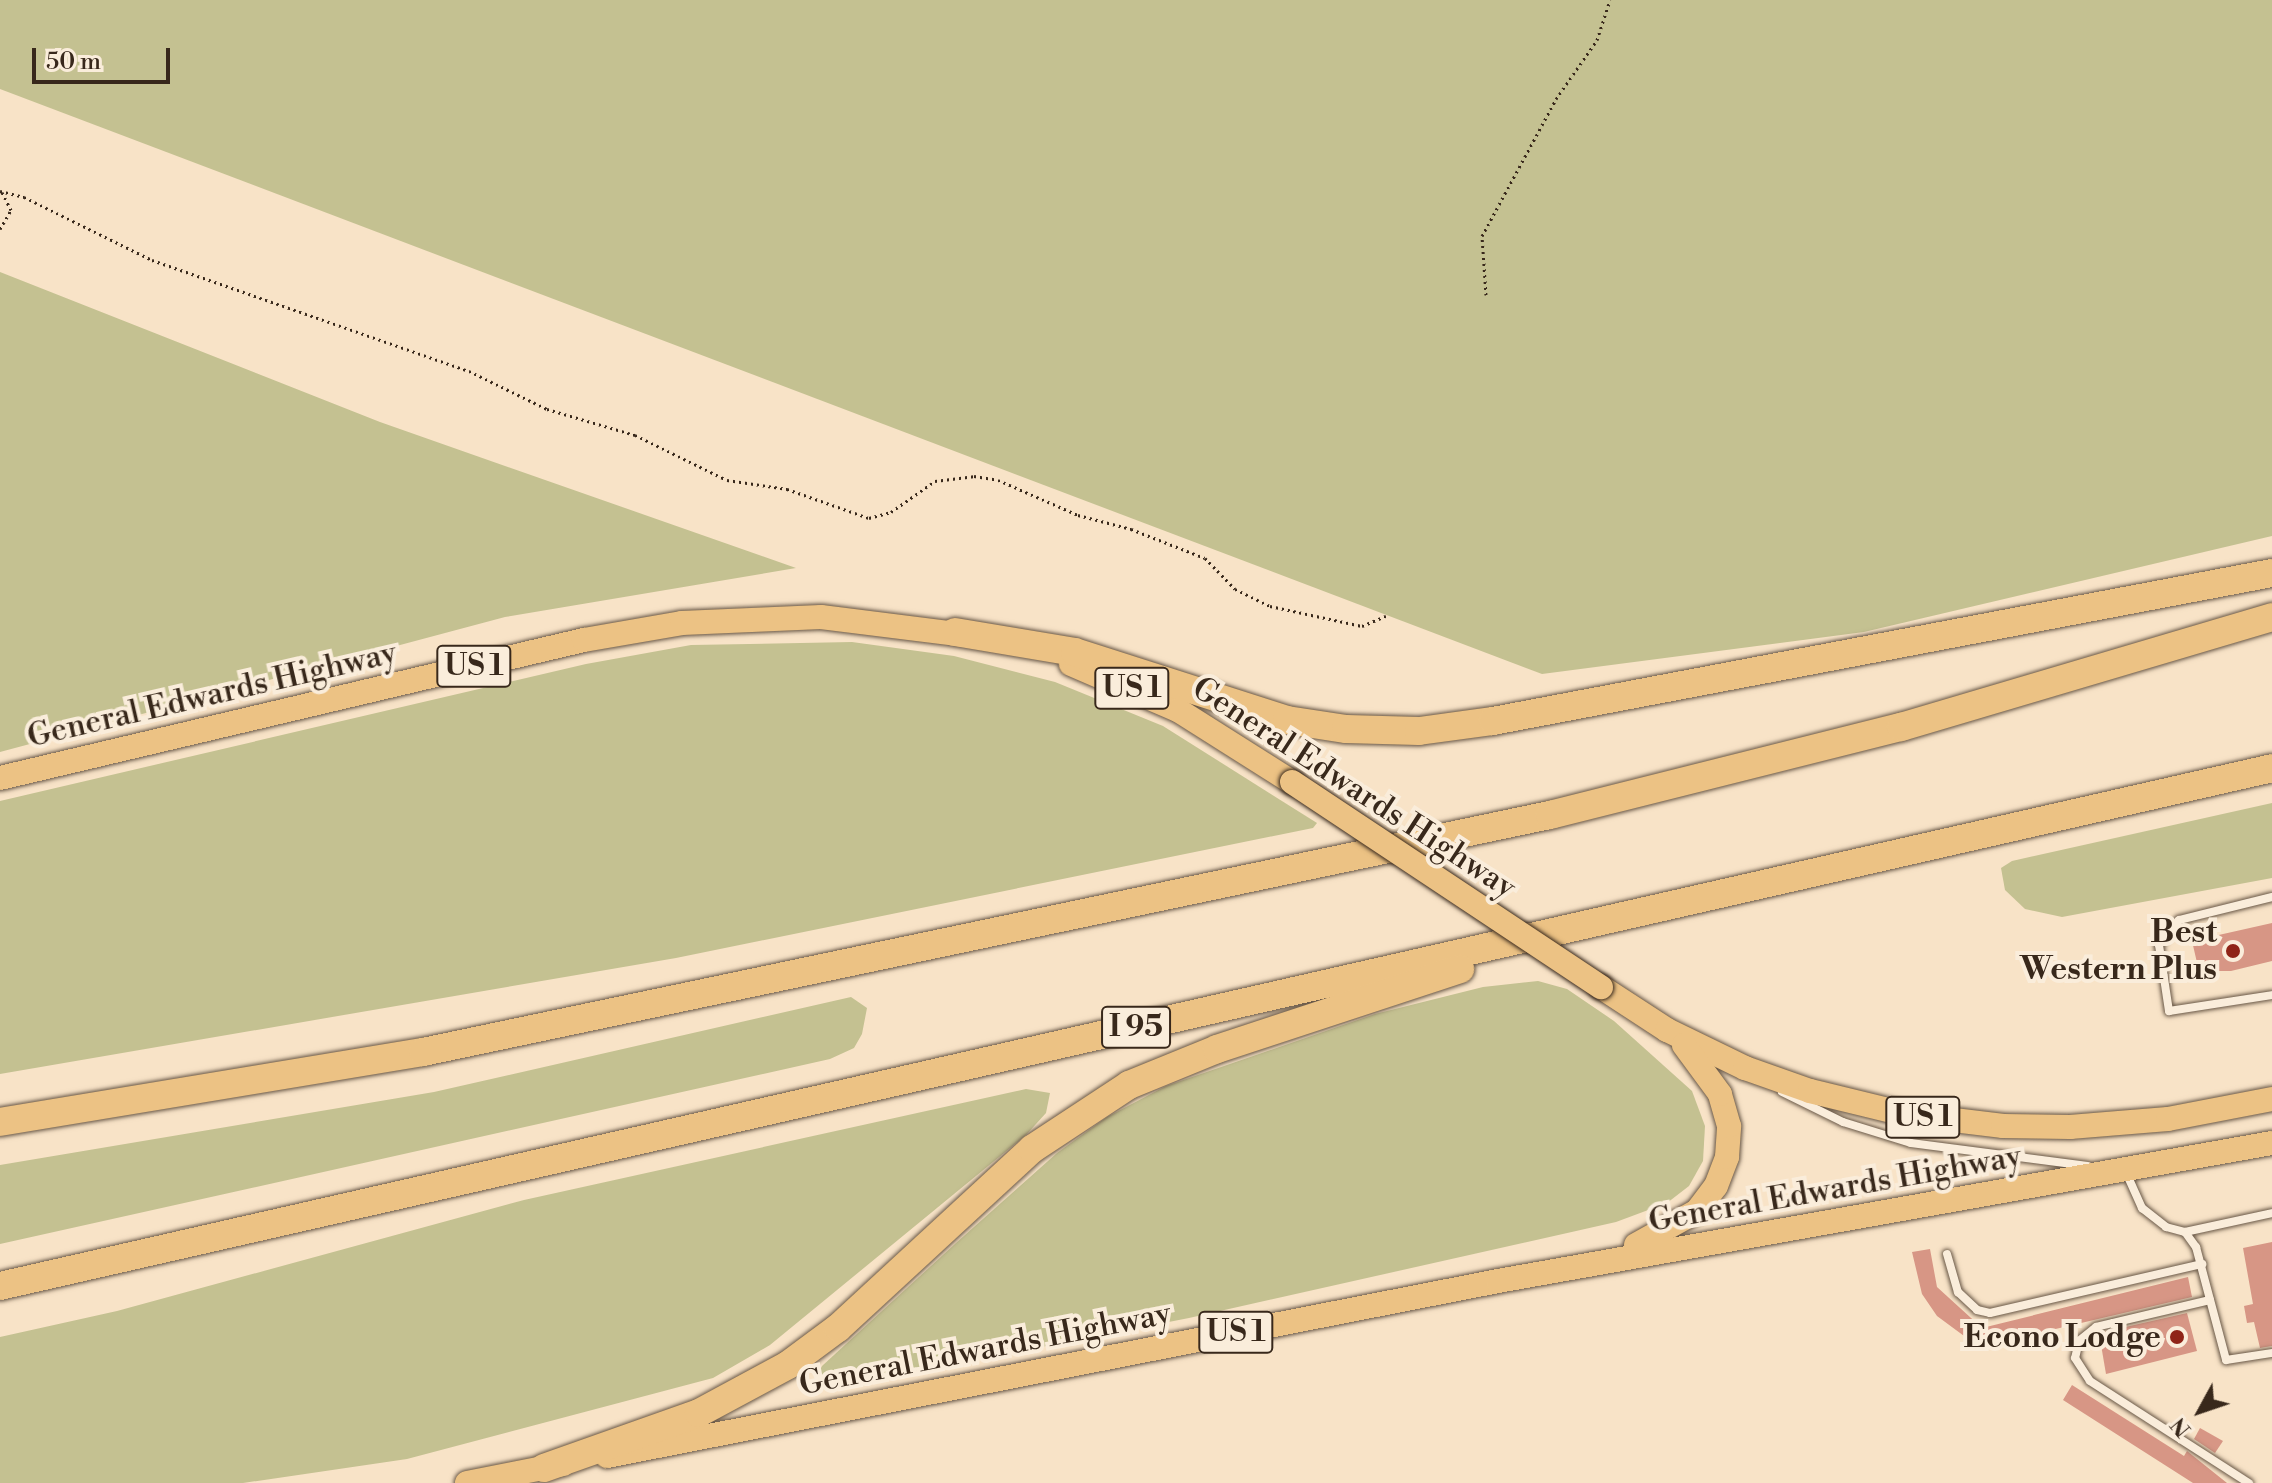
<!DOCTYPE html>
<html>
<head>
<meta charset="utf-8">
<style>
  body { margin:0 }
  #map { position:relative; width:2272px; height:1483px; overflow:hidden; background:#f8e3c7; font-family:"Libre Bodoni",serif }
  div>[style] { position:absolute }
  .green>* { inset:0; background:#c4c191 }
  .building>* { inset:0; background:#d79685 }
  .path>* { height:3px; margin-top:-1.5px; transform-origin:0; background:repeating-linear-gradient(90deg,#38281b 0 2px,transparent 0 6px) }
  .roads { filter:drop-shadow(0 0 2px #685746) drop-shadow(0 0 2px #685746) }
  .lane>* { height:8px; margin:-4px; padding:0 4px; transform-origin:4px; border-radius:4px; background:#faeddb }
  .primary>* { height:24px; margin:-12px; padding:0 12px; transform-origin:12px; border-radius:12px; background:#ecc284 }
  .highway>* { height:28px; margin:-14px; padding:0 14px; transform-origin:14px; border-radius:14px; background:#ecc284 }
  .bridges { filter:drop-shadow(0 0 2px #38281b) drop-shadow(0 0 2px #38281b) }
  .primary-bridge>* { height:24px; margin:-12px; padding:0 12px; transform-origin:12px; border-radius:12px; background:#ecc284 }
  .dots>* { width:22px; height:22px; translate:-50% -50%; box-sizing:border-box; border:4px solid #faeddb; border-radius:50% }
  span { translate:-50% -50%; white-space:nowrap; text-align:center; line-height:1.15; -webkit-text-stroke:8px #faeddb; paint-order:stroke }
  .shield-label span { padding:2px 6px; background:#faeddb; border:2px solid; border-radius:6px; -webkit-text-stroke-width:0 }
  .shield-label { font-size:30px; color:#38281b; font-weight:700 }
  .street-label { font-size:32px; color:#38281b }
  .poi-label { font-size:32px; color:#38281b; font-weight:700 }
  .right { translate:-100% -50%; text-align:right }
  .north { position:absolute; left:2160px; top:1371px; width:80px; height:80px; -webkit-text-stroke:6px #faeddb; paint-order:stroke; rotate:230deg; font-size:22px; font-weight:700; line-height:32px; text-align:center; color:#38281b }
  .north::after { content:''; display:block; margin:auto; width:28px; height:36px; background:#38281b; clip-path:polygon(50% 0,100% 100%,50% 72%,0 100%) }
  .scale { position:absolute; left:32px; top:48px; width:138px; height:36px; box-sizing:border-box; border:4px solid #38281b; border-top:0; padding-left:10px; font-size:24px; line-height:28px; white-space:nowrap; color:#38281b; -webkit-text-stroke:6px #faeddb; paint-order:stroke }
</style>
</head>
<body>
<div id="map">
  <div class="green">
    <div style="clip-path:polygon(0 0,2272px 0,2272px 536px,1864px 632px,1542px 674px,0 89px)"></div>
    <div style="clip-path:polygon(0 272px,380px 422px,796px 568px,505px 617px,0 752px)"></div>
    <div style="clip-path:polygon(852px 642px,954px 656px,1055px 682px,1163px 726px,1317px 823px,1313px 828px,676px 958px,0 1074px,0 801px,586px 664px,691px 645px)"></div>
    <div style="clip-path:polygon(2272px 803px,2272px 878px,2062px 917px,2025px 909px,2005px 890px,2001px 868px,2012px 861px)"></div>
    <div style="clip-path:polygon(1538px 981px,1567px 989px,1614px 1021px,1692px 1091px,1705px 1126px,1703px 1161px,1689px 1186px,1667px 1203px,1616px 1222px,1189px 1318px,822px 1390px,812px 1386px,822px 1366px,956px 1243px,1057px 1153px,1107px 1117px,1166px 1086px,1375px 1014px,1483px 987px)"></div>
    <div style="clip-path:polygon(851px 997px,867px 1008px,862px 1034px,854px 1048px,830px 1059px,0 1244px,0 1165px,434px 1092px)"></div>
    <div style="clip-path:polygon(1026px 1089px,1050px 1093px,1046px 1113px,1026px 1135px,770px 1345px,713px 1378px,407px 1459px,243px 1483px,0 1483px,0 1337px,117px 1311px,524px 1200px)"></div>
  </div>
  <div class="building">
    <div style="clip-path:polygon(2272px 923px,2272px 961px,2231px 971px,2217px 971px,2216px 963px,2198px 967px,2192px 941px)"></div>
    <div style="clip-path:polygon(2272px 1242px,2272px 1346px,2260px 1348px,2254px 1322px,2247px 1323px,2244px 1306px,2253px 1304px,2243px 1248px)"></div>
    <div style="clip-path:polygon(1930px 1249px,1937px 1287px,1982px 1328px,2188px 1277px,2192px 1297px,1979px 1347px,1937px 1316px,1922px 1294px,1912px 1252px)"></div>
    <div style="clip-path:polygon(2187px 1313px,2197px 1351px,2106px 1374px,2099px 1333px)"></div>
    <div style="clip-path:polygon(2072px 1385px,2184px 1456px,2187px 1451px,2227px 1483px,2193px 1483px,2063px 1400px)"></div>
    <div style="clip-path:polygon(2200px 1428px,2223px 1441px,2215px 1453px,2194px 1439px)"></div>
  </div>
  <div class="path">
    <div style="left:0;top:191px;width:25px;rotate:14deg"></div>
    <div style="left:24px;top:197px;width:143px;rotate:26.2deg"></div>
    <div style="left:152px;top:260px;width:336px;rotate:19.3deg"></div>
    <div style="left:469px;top:371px;width:87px;rotate:26deg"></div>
    <div style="left:547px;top:409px;width:92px;rotate:16.5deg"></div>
    <div style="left:635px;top:435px;width:102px;rotate:26.1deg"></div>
    <div style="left:727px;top:480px;width:61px;rotate:8.5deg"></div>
    <div style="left:787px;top:489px;width:87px;rotate:19.5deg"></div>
    <div style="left:869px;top:518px;width:23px;rotate:-15deg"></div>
    <div style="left:891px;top:512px;width:54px;rotate:-35.2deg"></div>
    <div style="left:935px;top:481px;width:39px;rotate:-7deg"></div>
    <div style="left:974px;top:476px;width:24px;rotate:9deg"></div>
    <div style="left:998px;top:480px;width:87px;rotate:23.6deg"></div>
    <div style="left:1078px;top:515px;width:55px;rotate:14.8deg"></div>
    <div style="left:1131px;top:529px;width:79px;rotate:21.4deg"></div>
    <div style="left:1205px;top:558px;width:43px;rotate:45.9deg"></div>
    <div style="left:1235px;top:589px;width:39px;rotate:26deg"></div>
    <div style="left:1270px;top:606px;width:94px;rotate:12.3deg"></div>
    <div style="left:1362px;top:626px;width:26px;rotate:-23deg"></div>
    <div style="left:0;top:229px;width:22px;rotate:-60deg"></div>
    <div style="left:11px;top:210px;width:20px;rotate:-117deg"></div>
    <div style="left:1486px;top:295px;width:59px;rotate:-93.9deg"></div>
    <div style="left:1482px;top:236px;width:156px;rotate:-61.6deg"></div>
    <div style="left:1556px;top:99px;width:72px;rotate:-55.2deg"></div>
    <div style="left:1597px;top:40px;width:42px;rotate:-72deg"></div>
  </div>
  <div class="roads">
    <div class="lane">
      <div style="left:2272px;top:897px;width:96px;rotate:166.1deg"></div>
      <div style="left:2179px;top:920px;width:32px;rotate:129deg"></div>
      <div style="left:2159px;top:945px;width:67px;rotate:81.4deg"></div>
      <div style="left:2169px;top:1011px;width:104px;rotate:-8.8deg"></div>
      <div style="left:1782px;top:1092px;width:68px;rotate:26.2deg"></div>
      <div style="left:1843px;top:1122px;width:71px;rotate:17.2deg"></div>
      <div style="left:1911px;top:1143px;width:178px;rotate:7.4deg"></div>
      <div style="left:2125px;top:1170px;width:42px;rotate:65.9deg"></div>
      <div style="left:2142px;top:1208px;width:31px;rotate:38deg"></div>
      <div style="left:2166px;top:1227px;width:20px;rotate:15deg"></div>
      <div style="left:2185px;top:1232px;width:19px;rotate:54deg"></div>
      <div style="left:2196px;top:1247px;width:117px;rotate:75.1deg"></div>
      <div style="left:2226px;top:1360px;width:47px;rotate:-8.7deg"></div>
      <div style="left:2185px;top:1232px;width:89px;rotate:-12.3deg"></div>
      <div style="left:1947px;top:1254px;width:40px;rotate:74deg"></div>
      <div style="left:1958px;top:1292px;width:26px;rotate:43deg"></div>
      <div style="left:1977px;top:1310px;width:13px;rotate:13deg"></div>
      <div style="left:1990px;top:1313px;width:218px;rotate:-13deg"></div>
      <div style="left:2210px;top:1300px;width:117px;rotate:166.7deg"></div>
      <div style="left:2096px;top:1327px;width:22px;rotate:141deg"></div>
      <div style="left:2079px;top:1341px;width:17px;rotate:103deg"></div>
      <div style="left:2075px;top:1358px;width:27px;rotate:57deg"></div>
      <div style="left:2090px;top:1381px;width:189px;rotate:32.7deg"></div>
    </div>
    <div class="primary">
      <div style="left:1071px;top:664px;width:116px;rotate:23.3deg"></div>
      <div style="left:1178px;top:710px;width:135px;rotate:32.3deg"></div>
      <div style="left:0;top:778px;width:600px;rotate:-13.3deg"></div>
      <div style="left:584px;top:640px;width:99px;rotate:-9.8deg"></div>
      <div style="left:682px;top:623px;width:139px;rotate:-2.5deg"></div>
      <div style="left:821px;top:617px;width:154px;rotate:7.1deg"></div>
      <div style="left:1601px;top:987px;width:79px;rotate:33.1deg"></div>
      <div style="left:1667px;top:1030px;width:87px;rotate:26deg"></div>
      <div style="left:1745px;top:1068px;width:69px;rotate:19.5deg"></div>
      <div style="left:1810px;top:1091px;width:97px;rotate:13.7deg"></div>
      <div style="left:1904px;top:1114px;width:100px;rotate:6.9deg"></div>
      <div style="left:2003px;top:1126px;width:67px;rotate:0.9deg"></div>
      <div style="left:2070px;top:1127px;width:98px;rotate:-4.7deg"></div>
      <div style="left:2168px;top:1119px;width:106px;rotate:-10.9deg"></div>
      <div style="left:1636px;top:1245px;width:70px;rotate:-29.1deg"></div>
      <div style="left:1697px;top:1211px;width:31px;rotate:-53deg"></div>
      <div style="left:1716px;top:1186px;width:31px;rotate:-69deg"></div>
      <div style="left:1727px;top:1157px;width:31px;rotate:-86deg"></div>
      <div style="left:1729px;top:1126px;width:33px;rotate:-106deg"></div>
      <div style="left:1720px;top:1094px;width:61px;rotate:-126.3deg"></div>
      <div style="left:607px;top:1456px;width:908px;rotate:-11.11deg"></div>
      <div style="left:1498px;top:1281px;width:786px;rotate:-10.11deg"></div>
      <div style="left:467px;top:1483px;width:98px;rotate:-11.2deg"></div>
    </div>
    <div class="highway">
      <div style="left:955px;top:632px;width:122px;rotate:9.5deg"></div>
      <div style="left:1075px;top:652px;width:223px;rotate:17.8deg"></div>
      <div style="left:1287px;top:720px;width:60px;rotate:8.7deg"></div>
      <div style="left:1346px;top:729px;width:73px;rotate:1.6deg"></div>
      <div style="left:1419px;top:731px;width:75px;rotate:-7.7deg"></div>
      <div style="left:1493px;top:721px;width:793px;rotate:-10.76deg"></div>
      <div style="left:0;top:1122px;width:429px;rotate:-9.4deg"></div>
      <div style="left:423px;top:1052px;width:1152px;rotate:-11.88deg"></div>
      <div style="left:1550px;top:815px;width:362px;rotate:-14.1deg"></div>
      <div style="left:1901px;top:727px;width:387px;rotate:-16.5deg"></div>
      <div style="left:0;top:1286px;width:2330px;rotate:-12.84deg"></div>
      <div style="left:544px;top:1468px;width:164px;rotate:-19.5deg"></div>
      <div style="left:699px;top:1413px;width:101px;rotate:-28.3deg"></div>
      <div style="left:788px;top:1365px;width:62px;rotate:-36.5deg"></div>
      <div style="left:838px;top:1328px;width:264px;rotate:-42.7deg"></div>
      <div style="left:1032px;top:1149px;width:116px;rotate:-33.4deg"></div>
      <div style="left:1129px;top:1085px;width:95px;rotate:-22.2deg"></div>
      <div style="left:1217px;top:1049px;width:256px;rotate:-18.2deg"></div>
    </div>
  </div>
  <div class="bridges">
    <div class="primary-bridge">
      <div style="left:1292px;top:782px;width:371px;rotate:33.6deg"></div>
    </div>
  </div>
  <div class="dots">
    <div style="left:2233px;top:951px;background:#8f2418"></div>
    <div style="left:2177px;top:1337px;background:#8f2418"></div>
  </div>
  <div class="shield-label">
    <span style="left:474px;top:666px">US 1</span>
    <span style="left:1132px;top:688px">US 1</span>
    <span style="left:1136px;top:1027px">I 95</span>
    <span style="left:1923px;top:1117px">US 1</span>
    <span style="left:1236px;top:1332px">US 1</span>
  </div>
  <div class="street-label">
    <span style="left:212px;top:695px;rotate:-13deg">General Edwards Highway</span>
    <span style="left:1354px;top:788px;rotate:33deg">General Edwards Highway</span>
    <span style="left:1835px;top:1189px;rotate:-10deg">General Edwards Highway</span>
    <span style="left:985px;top:1349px;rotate:-11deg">General Edwards Highway</span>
  </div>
  <div class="poi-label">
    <span class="right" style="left:2217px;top:951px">Best<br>Western Plus</span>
    <span class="right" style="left:2161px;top:1337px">Econo Lodge</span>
  </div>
  <div class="north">N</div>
  <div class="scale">50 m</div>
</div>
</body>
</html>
